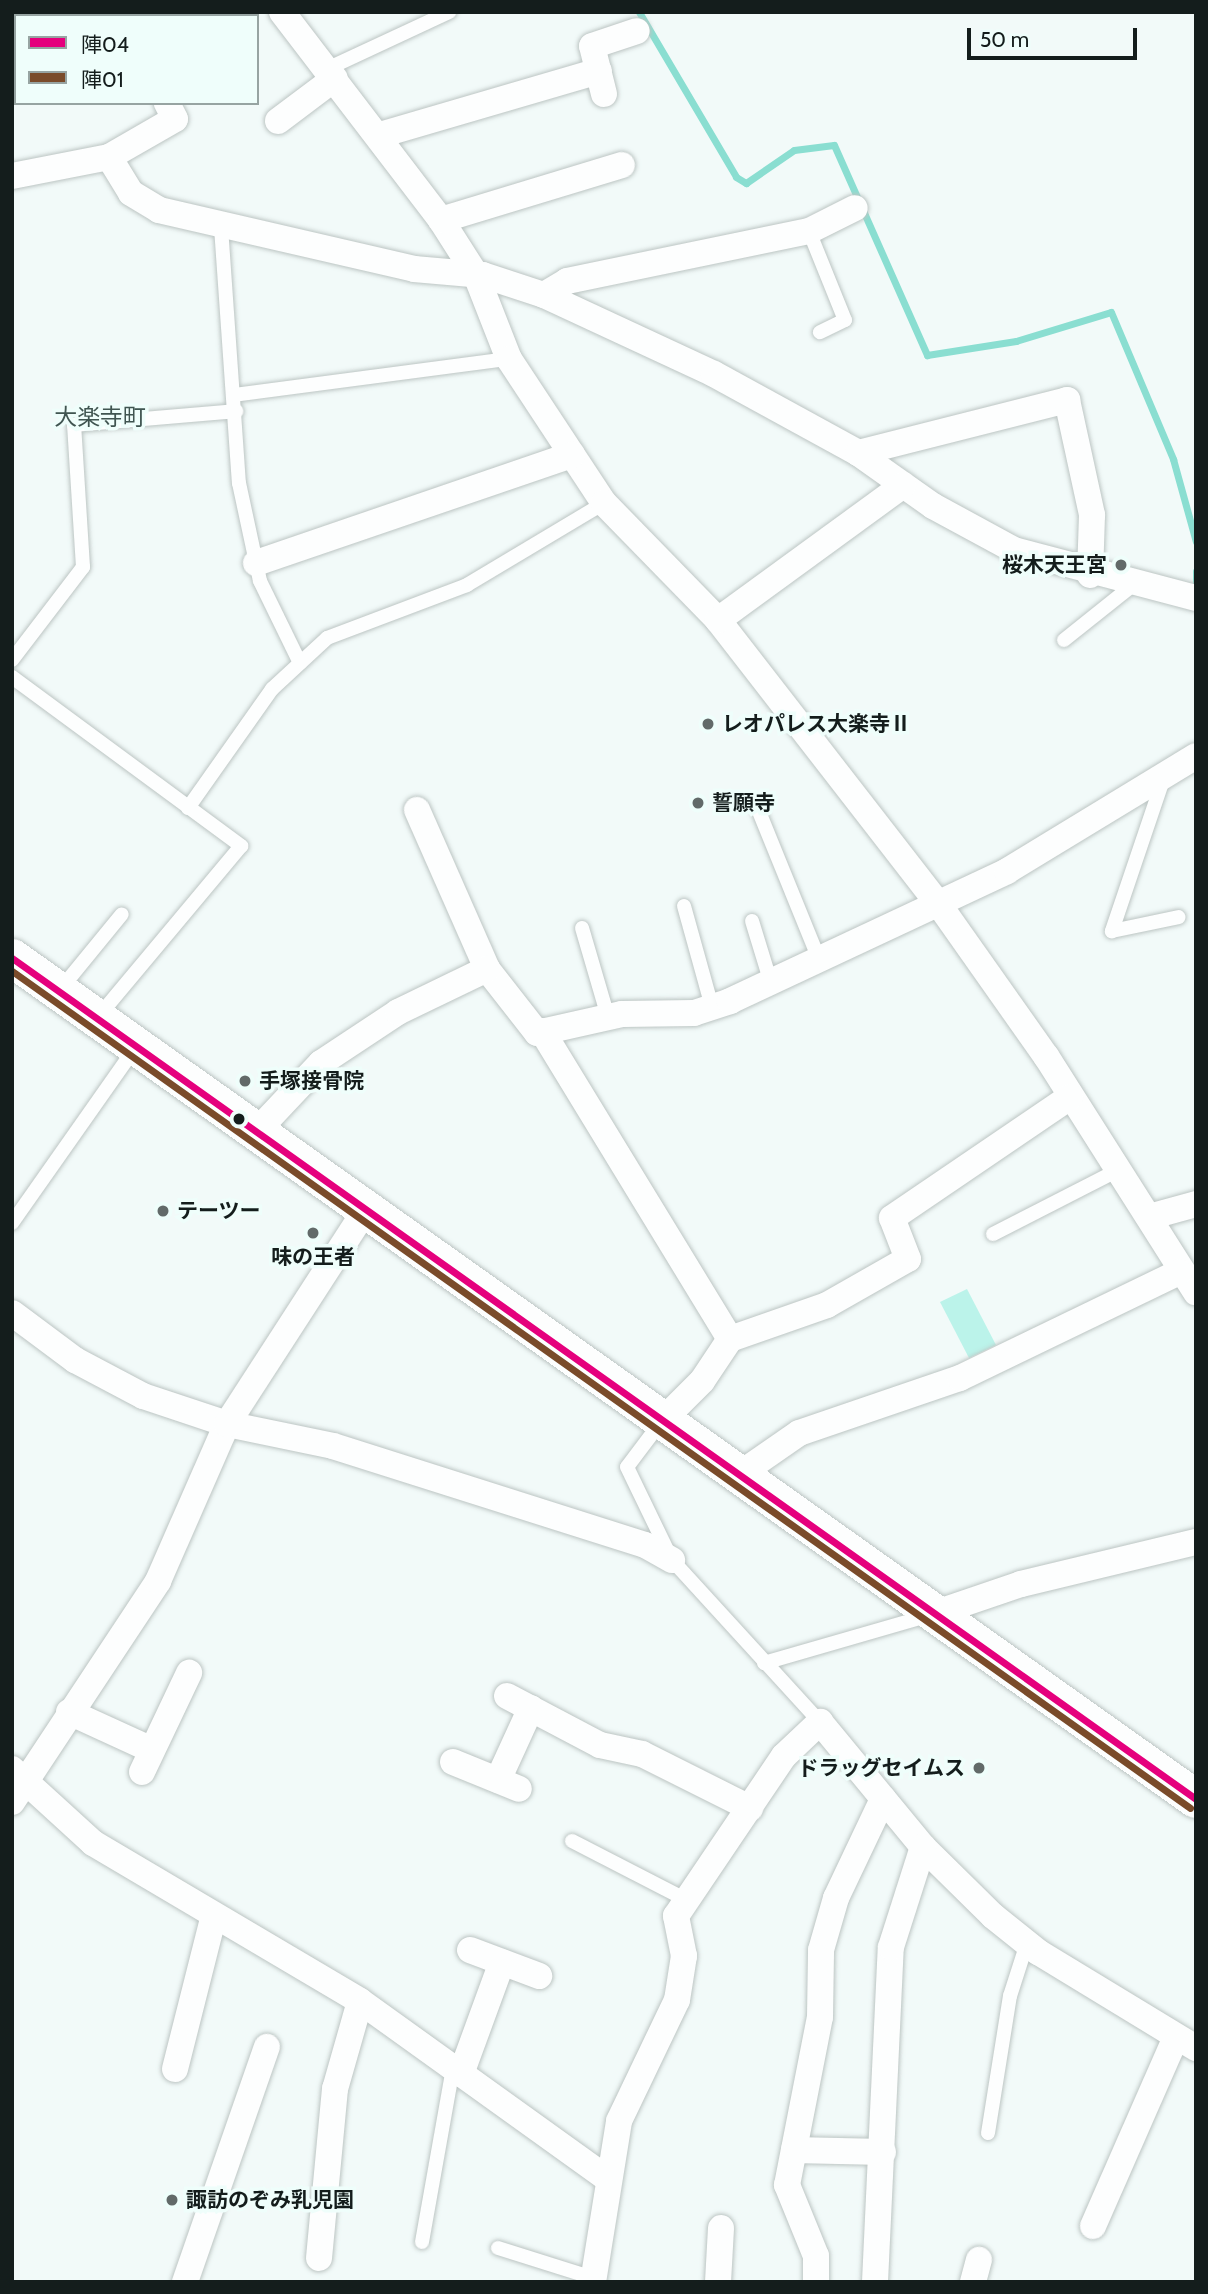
<!DOCTYPE html>
<html>
<head>
<meta charset="utf-8">
<style>
  body { margin:0 }
  #map { position:relative; width:1208px; height:2294px; overflow:hidden; background:#f2faf9; font-family:Cabin,"Noto Sans JP",sans-serif }
  div>[style] { position:absolute }
  .green>* { inset:0; background:#bbf3ea }
  .stream>* { height:7px; margin:-3.5px; padding:0 3.5px; transform-origin:3.5px; border-radius:3.5px; background:#8aded1 }
  .roads { filter:drop-shadow(0 0 2px #bcc5c3) drop-shadow(0 0 2px #bcc5c3) }
  .service>* { height:14px; margin:-7px; padding:0 7px; transform-origin:7px; border-radius:7px; background:#fdfefe }
  .minor>* { height:26px; margin:-13px; padding:0 13px; transform-origin:13px; border-radius:13px; background:#fdfefe }
  .secondary>* { height:38px; margin:-19px; padding:0 19px; transform-origin:19px; border-radius:19px; background:#fdfefe }
  .bus-1>* { height:7px; margin:-3.5px; padding:0 3.5px; transform-origin:3.5px; border-radius:3.5px; background:#e5007d }
  .bus-2>* { height:7px; margin:-3.5px; padding:0 3.5px; transform-origin:3.5px; border-radius:3.5px; background:#7a4b2a }
  .dots>* { width:19px; height:19px; translate:-50% -50%; box-sizing:border-box; border:4px solid #effefb; border-radius:50% }
  span { translate:-50% -50%; white-space:nowrap; text-align:center; line-height:1.15; -webkit-text-stroke:7px #effefb; paint-order:stroke }
  .poi-label { font-size:21px; color:#141d1c; font-weight:700 }
  .right { translate:-100% -50%; text-align:right }
  .left { translate:0 -50%; text-align:left }
  .neighbourhood-label { font-size:23px; color:#405551 }
  .frame { position:absolute; inset:0; border:14px solid #141d1c; pointer-events:none }
  .legend { position:absolute; left:14px; top:14px; width:245px; height:91px; box-sizing:border-box; background:#effefb; border:2px solid #97a4a2; margin:0; padding:9px 12px; list-style:none; font-size:21px; color:#141d1c }
  .legend li { display:flex; align-items:center; gap:14px; height:35px }
  .legend b { width:35px; border:2px solid #97a4a2 }
  .scale { position:absolute; left:967px; top:28px; width:170px; height:32px; box-sizing:border-box; border:4px solid #141d1c; border-top:0; padding-left:9px; font-size:21px; line-height:24px; white-space:nowrap; color:#141d1c; -webkit-text-stroke:5px #effefb; paint-order:stroke }
</style>
</head>
<body>
<div id="map">
  <div class="green">
    <div style="clip-path:polygon(967px 1289px,996px 1345px,969px 1358px,940px 1302px)"></div>
  </div>
  <div class="stream">
    <div style="left:639px;top:12px;width:191px;rotate:59.5deg"></div>
    <div style="left:736px;top:177px;width:12px;rotate:31deg"></div>
    <div style="left:746px;top:183px;width:58px;rotate:-34.5deg"></div>
    <div style="left:794px;top:150px;width:40px;rotate:-7.1deg"></div>
    <div style="left:834px;top:145px;width:230px;rotate:66.1deg"></div>
    <div style="left:927px;top:355px;width:90px;rotate:-8.9deg"></div>
    <div style="left:1016px;top:341px;width:99px;rotate:-17deg"></div>
    <div style="left:1111px;top:312px;width:160px;rotate:67.1deg"></div>
    <div style="left:1173px;top:459px;width:86px;rotate:74.5deg"></div>
    <div style="left:1196px;top:571px;width:13px;rotate:90deg"></div>
  </div>
  <div class="roads">
    <div class="service">
      <div style="left:327px;top:69px;width:135px;rotate:-25deg"></div>
      <div style="left:221px;top:227px;width:257px;rotate:86deg"></div>
      <div style="left:239px;top:483px;width:100px;rotate:77.9deg"></div>
      <div style="left:260px;top:581px;width:91px;rotate:64deg"></div>
      <div style="left:809px;top:231px;width:96px;rotate:68deg"></div>
      <div style="left:845px;top:320px;width:28px;rotate:154deg"></div>
      <div style="left:234px;top:395px;width:277px;rotate:-7.5deg"></div>
      <div style="left:1064px;top:640px;width:88px;rotate:-38.6deg"></div>
      <div style="left:12px;top:660px;width:117px;rotate:-52.6deg"></div>
      <div style="left:83px;top:567px;width:142px;rotate:-93.6deg"></div>
      <div style="left:74px;top:425px;width:163px;rotate:-4.9deg"></div>
      <div style="left:12px;top:677px;width:285px;rotate:36.4deg"></div>
      <div style="left:241px;top:846px;width:224px;rotate:129.9deg"></div>
      <div style="left:1164px;top:777px;width:163px;rotate:108.7deg"></div>
      <div style="left:1112px;top:931px;width:68px;rotate:-11.8deg"></div>
      <div style="left:756px;top:804px;width:170px;rotate:67.9deg"></div>
      <div style="left:188px;top:808px;width:146px;rotate:-54.8deg"></div>
      <div style="left:272px;top:689px;width:75px;rotate:-42.8deg"></div>
      <div style="left:327px;top:638px;width:150px;rotate:-20.7deg"></div>
      <div style="left:467px;top:585px;width:160px;rotate:-30.9deg"></div>
      <div style="left:684px;top:906px;width:105px;rotate:74.5deg"></div>
      <div style="left:752px;top:921px;width:65px;rotate:73deg"></div>
      <div style="left:582px;top:928px;width:93px;rotate:73.7deg"></div>
      <div style="left:59px;top:991px;width:99px;rotate:-50.7deg"></div>
      <div style="left:12px;top:1223px;width:214px;rotate:-54.9deg"></div>
      <div style="left:993px;top:1234px;width:143px;rotate:-27.1deg"></div>
      <div style="left:661px;top:1422px;width:56px;rotate:127.1deg"></div>
      <div style="left:627px;top:1467px;width:103px;rotate:64.2deg"></div>
      <div style="left:672px;top:1560px;width:219px;rotate:47.6deg"></div>
      <div style="left:764px;top:1663px;width:170px;rotate:-16.1deg"></div>
      <div style="left:572px;top:1841px;width:129px;rotate:27.2deg"></div>
      <div style="left:988px;top:2133px;width:139px;rotate:-80.9deg"></div>
      <div style="left:1010px;top:1996px;width:56px;rotate:-72.2deg"></div>
      <div style="left:422px;top:2242px;width:177px;rotate:-79.9deg"></div>
      <div style="left:498px;top:2248px;width:100px;rotate:17.5deg"></div>
    </div>
    <div class="minor">
      <div style="left:282px;top:12px;width:262px;rotate:52.6deg"></div>
      <div style="left:441px;top:220px;width:65px;rotate:57.5deg"></div>
      <div style="left:476px;top:275px;width:90px;rotate:68.6deg"></div>
      <div style="left:509px;top:359px;width:173px;rotate:56.6deg"></div>
      <div style="left:604px;top:503px;width:163px;rotate:45.7deg"></div>
      <div style="left:718px;top:620px;width:362px;rotate:52.2deg"></div>
      <div style="left:940px;top:906px;width:184px;rotate:54.8deg"></div>
      <div style="left:1046px;top:1056px;width:280px;rotate:57.6deg"></div>
      <div style="left:604px;top:94px;width:49px;rotate:-104deg"></div>
      <div style="left:592px;top:46px;width:47px;rotate:-18.4deg"></div>
      <div style="left:278px;top:121px;width:71px;rotate:-37deg"></div>
      <div style="left:380px;top:135px;width:228px;rotate:-16.3deg"></div>
      <div style="left:109px;top:157px;width:76px;rotate:-29.9deg"></div>
      <div style="left:175px;top:119px;width:18px;rotate:-117deg"></div>
      <div style="left:12px;top:176px;width:99px;rotate:-11.1deg"></div>
      <div style="left:109px;top:157px;width:42px;rotate:58.6deg"></div>
      <div style="left:131px;top:193px;width:33px;rotate:31deg"></div>
      <div style="left:159px;top:210px;width:262px;rotate:13deg"></div>
      <div style="left:414px;top:269px;width:69px;rotate:5deg"></div>
      <div style="left:483px;top:275px;width:64px;rotate:18.2deg"></div>
      <div style="left:544px;top:295px;width:187px;rotate:24.9deg"></div>
      <div style="left:714px;top:374px;width:164px;rotate:28.7deg"></div>
      <div style="left:858px;top:453px;width:92px;rotate:35.2deg"></div>
      <div style="left:933px;top:506px;width:92px;rotate:28.5deg"></div>
      <div style="left:1014px;top:550px;width:188px;rotate:14.8deg"></div>
      <div style="left:441px;top:220px;width:189px;rotate:-16.9deg"></div>
      <div style="left:544px;top:295px;width:27px;rotate:-31deg"></div>
      <div style="left:567px;top:281px;width:247px;rotate:-11.7deg"></div>
      <div style="left:809px;top:231px;width:51px;rotate:-26.6deg"></div>
      <div style="left:858px;top:453px;width:216px;rotate:-14.2deg"></div>
      <div style="left:1067px;top:400px;width:118px;rotate:77.7deg"></div>
      <div style="left:1092px;top:515px;width:60px;rotate:91.9deg"></div>
      <div style="left:256px;top:563px;width:334px;rotate:-18.9deg"></div>
      <div style="left:718px;top:620px;width:229px;rotate:-36.1deg"></div>
      <div style="left:417px;top:810px;width:174px;rotate:66.2deg"></div>
      <div style="left:487px;top:969px;width:81px;rotate:52deg"></div>
      <div style="left:537px;top:1033px;width:87px;rotate:-12.6deg"></div>
      <div style="left:622px;top:1014px;width:72px;rotate:-0.8deg"></div>
      <div style="left:694px;top:1013px;width:38px;rotate:-18deg"></div>
      <div style="left:730px;top:1001px;width:306px;rotate:-25.1deg"></div>
      <div style="left:1007px;top:871px;width:221px;rotate:-31.3deg"></div>
      <div style="left:542px;top:1031px;width:361px;rotate:58.6deg"></div>
      <div style="left:730px;top:1339px;width:50px;rotate:123.7deg"></div>
      <div style="left:702px;top:1381px;width:58px;rotate:135deg"></div>
      <div style="left:255px;top:1133px;width:96px;rotate:-46.7deg"></div>
      <div style="left:321px;top:1063px;width:92px;rotate:-33.5deg"></div>
      <div style="left:398px;top:1012px;width:99px;rotate:-25.8deg"></div>
      <div style="left:1149px;top:1217px;width:49px;rotate:-15.5deg"></div>
      <div style="left:12px;top:1313px;width:79px;rotate:36.7deg"></div>
      <div style="left:75px;top:1360px;width:77px;rotate:27.9deg"></div>
      <div style="left:143px;top:1396px;width:89px;rotate:18.4deg"></div>
      <div style="left:227px;top:1424px;width:108px;rotate:11.7deg"></div>
      <div style="left:333px;top:1446px;width:327px;rotate:17.6deg"></div>
      <div style="left:645px;top:1545px;width:31px;rotate:29deg"></div>
      <div style="left:730px;top:1339px;width:103px;rotate:-19.3deg"></div>
      <div style="left:827px;top:1305px;width:93px;rotate:-29.6deg"></div>
      <div style="left:908px;top:1259px;width:44px;rotate:-111.3deg"></div>
      <div style="left:892px;top:1218px;width:215px;rotate:-34.2deg"></div>
      <div style="left:737px;top:1476px;width:75px;rotate:-34.7deg"></div>
      <div style="left:799px;top:1433px;width:170px;rotate:-18.9deg"></div>
      <div style="left:960px;top:1378px;width:243px;rotate:-25.8deg"></div>
      <div style="left:933px;top:1614px;width:93px;rotate:-18.8deg"></div>
      <div style="left:1021px;top:1584px;width:180px;rotate:-13.5deg"></div>
      <div style="left:507px;top:1696px;width:105px;rotate:27.8deg"></div>
      <div style="left:600px;top:1745px;width:43px;rotate:12.1deg"></div>
      <div style="left:642px;top:1754px;width:121px;rotate:26.6deg"></div>
      <div style="left:69px;top:1712px;width:91px;rotate:24.6deg"></div>
      <div style="left:453px;top:1762px;width:71px;rotate:22.2deg"></div>
      <div style="left:12px;top:1769px;width:110px;rotate:42.4deg"></div>
      <div style="left:93px;top:1843px;width:310px;rotate:30.6deg"></div>
      <div style="left:360px;top:2001px;width:303px;rotate:35.7deg"></div>
      <div style="left:142px;top:1772px;width:110px;rotate:-64.6deg"></div>
      <div style="left:498px;top:1780px;width:79px;rotate:-65.4deg"></div>
      <div style="left:12px;top:1802px;width:265px;rotate:-56.5deg"></div>
      <div style="left:158px;top:1581px;width:171px;rotate:-66.3deg"></div>
      <div style="left:227px;top:1424px;width:252px;rotate:-57.1deg"></div>
      <div style="left:470px;top:1950px;width:74px;rotate:20.6deg"></div>
      <div style="left:175px;top:2069px;width:155px;rotate:-75.8deg"></div>
      <div style="left:461px;top:2074px;width:119px;rotate:-69.9deg"></div>
      <div style="left:794px;top:2150px;width:89px;rotate:1.3deg"></div>
      <div style="left:1093px;top:2226px;width:206px;rotate:-66.3deg"></div>
      <div style="left:319px;top:2258px;width:170px;rotate:-84.6deg"></div>
      <div style="left:335px;top:2089px;width:91px;rotate:-74.1deg"></div>
      <div style="left:185px;top:2282px;width:249px;rotate:-70.8deg"></div>
      <div style="left:593px;top:2282px;width:163px;rotate:-80.8deg"></div>
      <div style="left:619px;top:2121px;width:134px;rotate:-64.4deg"></div>
      <div style="left:677px;top:2000px;width:45px;rotate:-81deg"></div>
      <div style="left:684px;top:1956px;width:41px;rotate:-101.3deg"></div>
      <div style="left:676px;top:1916px;width:193px;rotate:-56deg"></div>
      <div style="left:784px;top:1756px;width:50px;rotate:-43.4deg"></div>
      <div style="left:820px;top:1722px;width:162px;rotate:50.5deg"></div>
      <div style="left:923px;top:1847px;width:98px;rotate:44.6deg"></div>
      <div style="left:993px;top:1916px;width:58px;rotate:38.7deg"></div>
      <div style="left:1038px;top:1952px;width:185px;rotate:31.3deg"></div>
      <div style="left:718px;top:2282px;width:54px;rotate:-86.8deg"></div>
      <div style="left:816px;top:2282px;width:26px;rotate:-90deg"></div>
      <div style="left:816px;top:2256px;width:77px;rotate:-112.2deg"></div>
      <div style="left:787px;top:2185px;width:171px;rotate:-78.9deg"></div>
      <div style="left:820px;top:2017px;width:67px;rotate:-89.1deg"></div>
      <div style="left:821px;top:1950px;width:54px;rotate:-73.9deg"></div>
      <div style="left:836px;top:1898px;width:110px;rotate:-64.6deg"></div>
      <div style="left:875px;top:2282px;width:335px;rotate:-87.3deg"></div>
      <div style="left:891px;top:1947px;width:105px;rotate:-72.3deg"></div>
      <div style="left:973px;top:2282px;width:23px;rotate:-75deg"></div>
    </div>
    <div class="secondary">
      <div style="left:12px;top:958px;width:1452px;rotate:35.39deg"></div>
    </div>
  </div>
  <div class="bus-1">
    <div style="left:12px;top:958px;width:1452px;rotate:35.39deg"></div>
  </div>
  <div class="bus-2">
    <div style="left:12px;top:971px;width:1445px;rotate:35.39deg"></div>
  </div>
  <div class="dots">
    <div style="left:1121px;top:565px;background:#626a69"></div>
    <div style="left:708px;top:724px;background:#626a69"></div>
    <div style="left:698px;top:803px;background:#626a69"></div>
    <div style="left:245px;top:1081px;background:#626a69"></div>
    <div style="left:239px;top:1119px;background:#141d1c"></div>
    <div style="left:163px;top:1211px;background:#626a69"></div>
    <div style="left:313px;top:1233px;background:#626a69"></div>
    <div style="left:979px;top:1768px;background:#626a69"></div>
    <div style="left:172px;top:2200px;background:#626a69"></div>
  </div>
  <div class="poi-label">
    <span class="right" style="left:1107px;top:565px">桜木天王宮</span>
    <span class="left" style="left:722px;top:724px">レオパレス大楽寺Ⅱ</span>
    <span class="left" style="left:712px;top:803px">誓願寺</span>
    <span class="left" style="left:259px;top:1081px">手塚接骨院</span>
    <span class="left" style="left:177px;top:1211px">テーツー</span>
    <span style="left:313px;top:1257px">味の王者</span>
    <span class="right" style="left:965px;top:1768px">ドラッグセイムス</span>
    <span class="left" style="left:186px;top:2200px">諏訪のぞみ乳児園</span>
  </div>
  <div class="neighbourhood-label">
    <span style="left:100px;top:417px">大楽寺町</span>
  </div>
  <div class="frame"></div>
  <ul class="legend">
  <li><b style="height:9px;background:#e5007d"></b>陣04</li>
  <li><b style="height:9px;background:#7a4b2a"></b>陣01</li>
  </ul>
  <div class="scale">50 m</div>
</div>
</body>
</html>
